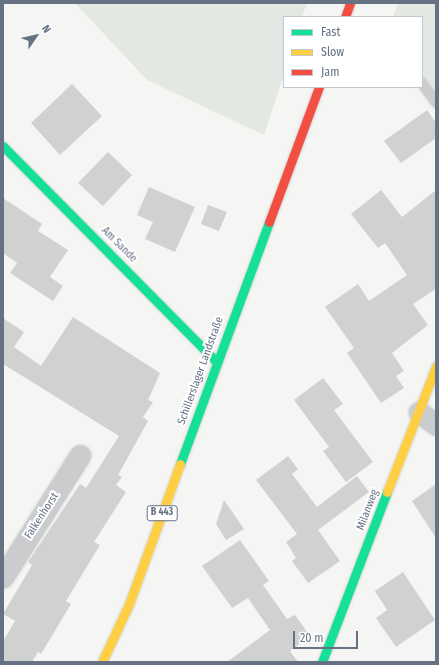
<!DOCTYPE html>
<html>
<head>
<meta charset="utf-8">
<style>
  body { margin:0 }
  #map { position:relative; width:439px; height:665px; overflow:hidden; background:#f5f6f4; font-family:"Fira Sans Condensed",sans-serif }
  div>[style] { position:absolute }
  .green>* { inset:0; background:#e4e8e3 }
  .building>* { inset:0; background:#d0d1d1 }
  .roads { filter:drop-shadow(0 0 1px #d2d4d4) drop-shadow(0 0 1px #d2d4d4) }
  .lane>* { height:10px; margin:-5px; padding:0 5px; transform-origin:5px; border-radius:5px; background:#cbccce }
  .street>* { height:21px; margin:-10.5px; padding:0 10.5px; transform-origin:10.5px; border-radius:10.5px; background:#cbccce }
  .fast>* { height:9px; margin:-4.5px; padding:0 4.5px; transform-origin:4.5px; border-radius:4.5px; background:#16e098 }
  .slow>* { height:9px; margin:-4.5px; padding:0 4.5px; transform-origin:4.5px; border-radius:4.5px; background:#ffcf43 }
  .jam>* { height:9px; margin:-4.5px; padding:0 4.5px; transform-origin:4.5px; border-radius:4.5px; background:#f24e42 }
  span { translate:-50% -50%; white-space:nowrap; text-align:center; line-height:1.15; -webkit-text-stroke:4px #fff; paint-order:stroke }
  .shield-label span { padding:1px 3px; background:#fff; border:1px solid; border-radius:3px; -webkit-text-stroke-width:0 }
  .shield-label { font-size:10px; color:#667184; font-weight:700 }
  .street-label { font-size:11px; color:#667184 }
  .frame { position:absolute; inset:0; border:4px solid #667184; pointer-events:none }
  .legend { position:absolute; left:283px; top:16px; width:140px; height:72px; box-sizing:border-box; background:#fff; border:1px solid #c2c6ce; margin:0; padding:5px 7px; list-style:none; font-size:12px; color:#667184 }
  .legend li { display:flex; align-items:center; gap:8px; height:20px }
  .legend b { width:20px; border:1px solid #c2c6ce }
  .north { position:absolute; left:16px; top:16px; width:40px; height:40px; -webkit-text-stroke:3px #fff; paint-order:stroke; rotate:56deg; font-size:11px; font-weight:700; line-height:16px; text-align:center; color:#667184 }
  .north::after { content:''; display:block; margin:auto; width:14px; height:18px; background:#667184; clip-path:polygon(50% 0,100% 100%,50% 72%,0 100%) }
  .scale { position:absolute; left:293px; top:631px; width:65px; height:18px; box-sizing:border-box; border:2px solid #667184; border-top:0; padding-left:5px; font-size:12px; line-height:14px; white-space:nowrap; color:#667184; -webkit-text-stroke:3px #fff; paint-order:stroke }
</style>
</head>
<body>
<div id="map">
  <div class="green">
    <div style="clip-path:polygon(75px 3px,307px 3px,302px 17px,284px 17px,284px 74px,264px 135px,147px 80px)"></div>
    <div style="clip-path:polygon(398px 3px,436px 3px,436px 111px,419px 87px,422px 87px,422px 17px,393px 17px)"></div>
  </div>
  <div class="building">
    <div style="clip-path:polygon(72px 84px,102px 116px,60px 155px,31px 123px)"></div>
    <div style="clip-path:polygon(427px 110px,436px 123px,436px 138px,401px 163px,384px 141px)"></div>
    <div style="clip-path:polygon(108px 152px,132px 175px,103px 206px,78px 183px)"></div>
    <div style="clip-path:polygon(149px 187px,195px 207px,175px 252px,145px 239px,153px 222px,137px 215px)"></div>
    <div style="clip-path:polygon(381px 190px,402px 217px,436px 190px,436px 289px,413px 304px,428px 325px,392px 353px,404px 371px,396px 376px,404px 388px,381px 403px,347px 353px,354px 348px,325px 307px,358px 284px,369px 301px,407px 275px,385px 243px,378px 248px,351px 214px)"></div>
    <div style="clip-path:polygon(3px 198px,42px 224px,38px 231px,68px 250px,50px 277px,63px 286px,53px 301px,10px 273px,17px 263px,3px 253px)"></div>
    <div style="clip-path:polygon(208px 205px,227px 212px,219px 231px,201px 224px)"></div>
    <div style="clip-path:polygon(73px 317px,160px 373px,148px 400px,153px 402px,143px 417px,148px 421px,118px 475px,122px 477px,116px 485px,126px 492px,94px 542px,100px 545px,66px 601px,71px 604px,41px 654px,38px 652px,32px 662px,3px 662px,3px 641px,15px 621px,3px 614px,32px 565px,28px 562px,80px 484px,86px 488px,119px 436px,3px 364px,3px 318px,24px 332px,14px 347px,41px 366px)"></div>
    <div style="clip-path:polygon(323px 378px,343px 404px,334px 410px,373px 462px,346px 482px,323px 451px,329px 447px,294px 400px)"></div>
    <div style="clip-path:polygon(288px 456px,298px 469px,292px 474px,317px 507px,357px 476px,369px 492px,318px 530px,340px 561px,308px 583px,292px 561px,296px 558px,286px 542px,297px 534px,256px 480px)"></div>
    <div style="clip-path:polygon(436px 484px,436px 538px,412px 501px)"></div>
    <div style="clip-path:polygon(224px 500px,244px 529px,226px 540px,216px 524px)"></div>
    <div style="clip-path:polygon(240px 540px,269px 581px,263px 585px,287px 619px,295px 615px,310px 636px,290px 651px,298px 662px,227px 662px,270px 630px,248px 598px,232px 608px,202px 566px)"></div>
    <div style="clip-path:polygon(403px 572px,435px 620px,396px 647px,376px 618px,387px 610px,375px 591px)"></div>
  </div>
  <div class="roads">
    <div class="lane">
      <div style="left:422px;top:83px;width:24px;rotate:54deg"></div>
    </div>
    <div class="street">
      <div style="left:419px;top:412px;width:21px;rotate:37deg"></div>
      <div style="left:3px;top:577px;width:144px;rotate:-57.7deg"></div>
    </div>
    <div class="fast">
      <div style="left:3px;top:146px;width:304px;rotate:45.3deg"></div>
      <div style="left:180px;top:464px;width:258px;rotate:-69.8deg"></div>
      <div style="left:322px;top:662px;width:182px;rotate:-69.1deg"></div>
    </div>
    <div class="slow">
      <div style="left:387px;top:492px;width:135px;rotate:-68.7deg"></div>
      <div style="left:102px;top:662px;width:64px;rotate:-65deg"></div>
      <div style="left:129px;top:604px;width:149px;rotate:-70deg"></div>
    </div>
    <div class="jam">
      <div style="left:345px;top:17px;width:15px;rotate:-70deg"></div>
      <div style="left:269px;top:222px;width:144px;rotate:-69.7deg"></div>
    </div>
  </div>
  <div class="shield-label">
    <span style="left:162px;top:513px">B 443</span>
  </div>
  <div class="street-label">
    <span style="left:119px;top:245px;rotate:45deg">Am Sande</span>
    <span style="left:201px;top:371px;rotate:-70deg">Schillerslager Landstraße</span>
    <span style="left:368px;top:510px;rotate:-69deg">Milanweg</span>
    <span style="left:42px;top:516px;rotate:-57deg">Falkenhorst</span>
  </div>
  <div class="frame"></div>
  <ul class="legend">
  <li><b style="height:5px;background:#16e098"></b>Fast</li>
  <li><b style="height:5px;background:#ffcf43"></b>Slow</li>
  <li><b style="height:5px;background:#f24e42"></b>Jam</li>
  </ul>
  <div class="north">N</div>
  <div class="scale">20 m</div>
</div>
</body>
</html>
